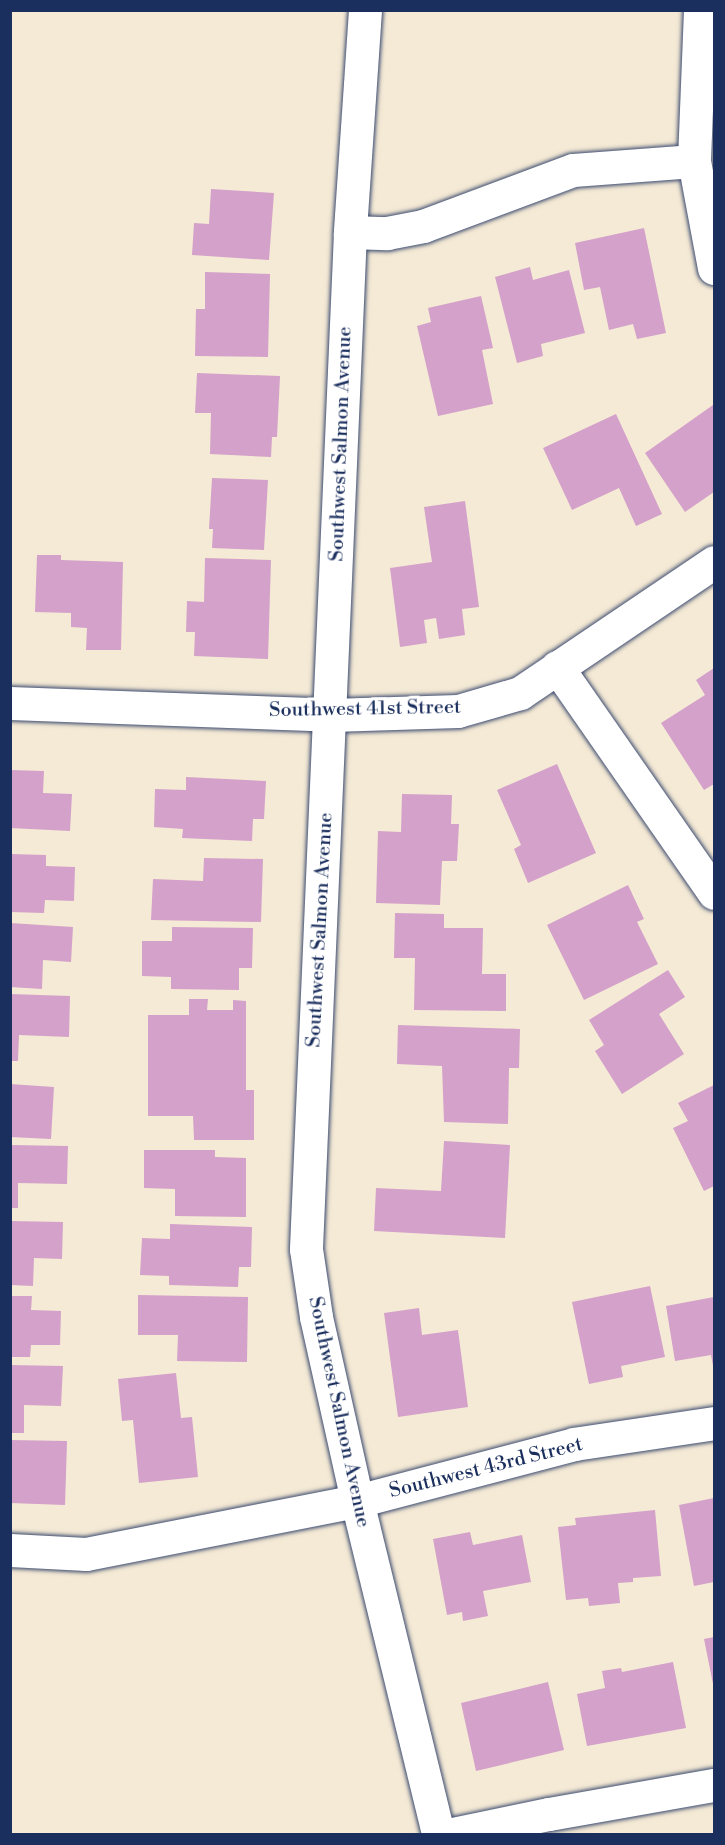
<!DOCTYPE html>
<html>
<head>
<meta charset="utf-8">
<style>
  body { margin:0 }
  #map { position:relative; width:725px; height:1845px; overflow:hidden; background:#f5ead5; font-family:"Libre Bodoni",serif }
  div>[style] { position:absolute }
  .building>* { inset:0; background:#d3a1ca }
  .roads { filter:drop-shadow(0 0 2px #3c4b70) drop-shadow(0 0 2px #3c4b70) }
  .street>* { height:33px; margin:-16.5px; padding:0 16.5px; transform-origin:16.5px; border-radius:16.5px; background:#fff }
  span { translate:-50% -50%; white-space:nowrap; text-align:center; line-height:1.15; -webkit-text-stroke:6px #fff; paint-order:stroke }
  .street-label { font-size:20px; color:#1b2f5e }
  .frame { position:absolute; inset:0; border:12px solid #1b2f5e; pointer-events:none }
</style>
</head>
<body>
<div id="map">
  <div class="building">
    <div style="clip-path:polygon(211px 189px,274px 193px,269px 260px,192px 255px,194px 223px,209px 224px)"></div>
    <div style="clip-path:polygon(644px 228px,666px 333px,637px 339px,633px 324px,609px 330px,600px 287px,584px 290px,575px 243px)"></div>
    <div style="clip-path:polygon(530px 267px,533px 280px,569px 270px,585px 333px,541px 344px,543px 356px,517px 363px,495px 277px)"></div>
    <div style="clip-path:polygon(205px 272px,270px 274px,268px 357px,195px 356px,196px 309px,205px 309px)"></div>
    <div style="clip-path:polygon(481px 296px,493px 348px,482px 350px,493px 404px,438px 416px,417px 326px,431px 322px,428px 308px)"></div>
    <div style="clip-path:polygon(197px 373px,280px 376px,277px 437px,272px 437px,271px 457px,210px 454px,211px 413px,195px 413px)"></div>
    <div style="clip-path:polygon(713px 405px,714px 492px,685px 512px,645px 453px)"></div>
    <div style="clip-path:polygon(616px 414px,662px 514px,636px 526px,619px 488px,572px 510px,543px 448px)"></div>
    <div style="clip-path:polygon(212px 478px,268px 480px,264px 550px,212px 548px,213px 529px,209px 529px)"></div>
    <div style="clip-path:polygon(465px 501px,479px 607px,462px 609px,465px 635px,439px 639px,436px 618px,424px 620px,427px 643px,400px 647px,390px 568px,432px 562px,424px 507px)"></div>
    <div style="clip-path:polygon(37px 555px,61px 555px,61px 560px,123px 562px,121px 650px,86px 650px,87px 628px,71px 627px,71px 613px,35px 612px)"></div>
    <div style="clip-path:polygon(205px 558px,271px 560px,268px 659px,194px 656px,195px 632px,186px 632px,187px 601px,204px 602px)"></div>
    <div style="clip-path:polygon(714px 668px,714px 784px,704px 790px,661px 723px,705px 695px,696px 680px)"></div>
    <div style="clip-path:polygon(557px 764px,596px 853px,528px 883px,514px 849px,521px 845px,497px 790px)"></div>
    <div style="clip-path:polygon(10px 770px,44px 771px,43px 793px,72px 794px,70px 831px,10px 828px)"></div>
    <div style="clip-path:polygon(186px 777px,266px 781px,264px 819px,253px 819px,252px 841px,182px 838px,183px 829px,154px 827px,155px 789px,186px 790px)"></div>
    <div style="clip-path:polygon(402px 794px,452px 795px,451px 824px,459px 824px,457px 861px,442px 861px,440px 905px,376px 903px,378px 831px,401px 832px)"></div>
    <div style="clip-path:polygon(10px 854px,46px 855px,46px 866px,75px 867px,74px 901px,45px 900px,44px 913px,10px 912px)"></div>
    <div style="clip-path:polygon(204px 858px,263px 859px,261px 922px,151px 920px,153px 879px,203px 881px)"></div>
    <div style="clip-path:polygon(628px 885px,644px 919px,637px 922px,658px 964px,584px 1000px,547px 925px)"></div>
    <div style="clip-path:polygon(395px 913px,444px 914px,444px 928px,483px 928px,482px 974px,506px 974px,506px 1011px,414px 1010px,415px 958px,394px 958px)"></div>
    <div style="clip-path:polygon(10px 923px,73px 927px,71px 962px,43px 960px,42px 989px,10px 987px)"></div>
    <div style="clip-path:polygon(172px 927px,253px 928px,252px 968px,239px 968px,239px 990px,171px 989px,171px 977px,142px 976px,142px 941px,172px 941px)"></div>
    <div style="clip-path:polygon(668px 970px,685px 997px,659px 1014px,684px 1054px,622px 1094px,595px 1051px,604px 1045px,589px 1020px)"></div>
    <div style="clip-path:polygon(10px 994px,70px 996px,69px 1037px,19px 1035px,18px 1061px,10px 1061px)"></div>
    <div style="clip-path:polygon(189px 999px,208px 999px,207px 1010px,233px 1010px,233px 1000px,246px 1001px,246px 1090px,254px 1090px,254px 1140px,194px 1140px,193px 1116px,148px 1116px,148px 1015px,189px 1015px)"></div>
    <div style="clip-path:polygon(398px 1025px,520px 1029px,519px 1068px,509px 1068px,508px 1124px,444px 1122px,442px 1066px,397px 1064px)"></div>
    <div style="clip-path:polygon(10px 1084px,54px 1087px,51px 1139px,10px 1137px)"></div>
    <div style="clip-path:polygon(714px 1085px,714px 1186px,704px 1191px,673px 1128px,688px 1121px,678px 1103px)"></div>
    <div style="clip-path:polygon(444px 1141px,510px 1145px,505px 1238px,374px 1231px,376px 1188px,441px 1191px)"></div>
    <div style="clip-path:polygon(10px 1145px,68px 1146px,67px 1184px,18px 1183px,18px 1208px,10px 1208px)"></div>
    <div style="clip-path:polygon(144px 1150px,215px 1150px,215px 1157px,246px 1158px,246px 1217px,175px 1216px,175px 1189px,144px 1188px)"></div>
    <div style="clip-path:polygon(10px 1221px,63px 1222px,62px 1259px,34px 1258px,33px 1286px,10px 1285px)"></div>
    <div style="clip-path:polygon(170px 1224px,252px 1227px,251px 1267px,239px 1267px,238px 1287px,169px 1285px,169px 1276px,140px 1275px,142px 1238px,170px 1239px)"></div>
    <div style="clip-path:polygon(650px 1286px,665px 1357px,621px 1366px,623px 1377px,589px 1384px,572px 1302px)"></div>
    <div style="clip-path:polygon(138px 1295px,248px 1297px,247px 1362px,177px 1361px,178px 1335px,138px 1335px)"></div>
    <div style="clip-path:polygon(10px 1296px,32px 1296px,31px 1310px,61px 1311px,60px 1345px,31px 1345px,30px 1357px,10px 1357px)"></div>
    <div style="clip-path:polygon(714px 1297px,714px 1371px,711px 1355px,675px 1361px,666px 1306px)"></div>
    <div style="clip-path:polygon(419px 1308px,422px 1335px,458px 1330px,468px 1407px,398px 1417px,384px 1313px)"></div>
    <div style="clip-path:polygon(10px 1365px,63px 1366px,61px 1406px,24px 1405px,24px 1433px,10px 1433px)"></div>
    <div style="clip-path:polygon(176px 1373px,181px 1418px,192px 1417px,198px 1477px,139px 1483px,133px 1420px,122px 1421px,118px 1379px)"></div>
    <div style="clip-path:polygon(10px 1440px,67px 1441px,65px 1505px,10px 1503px)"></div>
    <div style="clip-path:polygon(714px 1498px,714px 1582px,694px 1586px,679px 1505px)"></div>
    <div style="clip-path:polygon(655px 1510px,661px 1576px,633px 1578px,633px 1582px,618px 1583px,620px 1603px,589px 1606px,588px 1598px,566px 1600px,558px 1527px,576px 1525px,575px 1518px)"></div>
    <div style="clip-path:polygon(470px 1532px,473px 1545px,522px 1535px,531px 1582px,483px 1591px,488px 1616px,463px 1621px,462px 1612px,447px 1615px,433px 1539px)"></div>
    <div style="clip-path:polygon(714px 1637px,714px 1683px,713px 1684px,704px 1639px)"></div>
    <div style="clip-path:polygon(673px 1662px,686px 1728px,587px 1746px,577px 1694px,605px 1688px,602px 1671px,621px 1668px,622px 1672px)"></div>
    <div style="clip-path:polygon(548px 1682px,564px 1750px,476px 1771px,461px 1703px)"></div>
  </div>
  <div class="roads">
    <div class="street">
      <div style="left:365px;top:10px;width:223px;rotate:93.9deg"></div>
      <div style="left:350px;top:232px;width:1018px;rotate:92.48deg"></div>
      <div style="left:306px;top:1249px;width:69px;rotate:81.6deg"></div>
      <div style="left:316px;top:1317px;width:189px;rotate:77.4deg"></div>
      <div style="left:357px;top:1501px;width:343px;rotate:76.3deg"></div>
      <div style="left:700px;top:10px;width:151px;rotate:92.3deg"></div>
      <div style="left:694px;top:161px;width:109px;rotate:79.4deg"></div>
      <div style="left:350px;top:232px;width:37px;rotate:2deg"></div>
      <div style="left:387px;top:233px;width:37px;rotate:-11deg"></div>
      <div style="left:423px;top:226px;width:160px;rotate:-20.5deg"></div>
      <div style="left:573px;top:170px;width:121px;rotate:-4.3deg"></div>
      <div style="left:557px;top:667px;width:275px;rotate:55.2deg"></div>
      <div style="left:10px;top:703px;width:321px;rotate:2.1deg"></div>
      <div style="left:331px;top:715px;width:127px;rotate:-1.8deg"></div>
      <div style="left:458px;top:711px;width:65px;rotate:-16.2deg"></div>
      <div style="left:520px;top:693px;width:234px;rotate:-34deg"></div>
      <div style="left:10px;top:1550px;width:76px;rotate:3deg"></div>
      <div style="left:86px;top:1554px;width:276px;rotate:-11.1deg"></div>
      <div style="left:357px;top:1501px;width:224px;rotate:-14.7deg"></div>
      <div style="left:574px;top:1444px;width:142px;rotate:-8.5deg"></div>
      <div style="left:453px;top:1834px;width:98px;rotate:-11.8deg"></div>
      <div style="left:549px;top:1814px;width:168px;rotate:-10deg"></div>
    </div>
  </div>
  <div class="street-label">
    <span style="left:341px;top:444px;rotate:-88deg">Southwest Salmon Avenue</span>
    <span style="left:365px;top:709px;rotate:-1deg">Southwest 41st Street</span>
    <span style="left:320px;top:930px;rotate:-87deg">Southwest Salmon Avenue</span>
    <span style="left:339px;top:1412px;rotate:78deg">Southwest Salmon Avenue</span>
    <span style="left:486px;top:1468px;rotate:-14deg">Southwest 43rd Street</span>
  </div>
  <div class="frame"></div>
</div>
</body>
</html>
